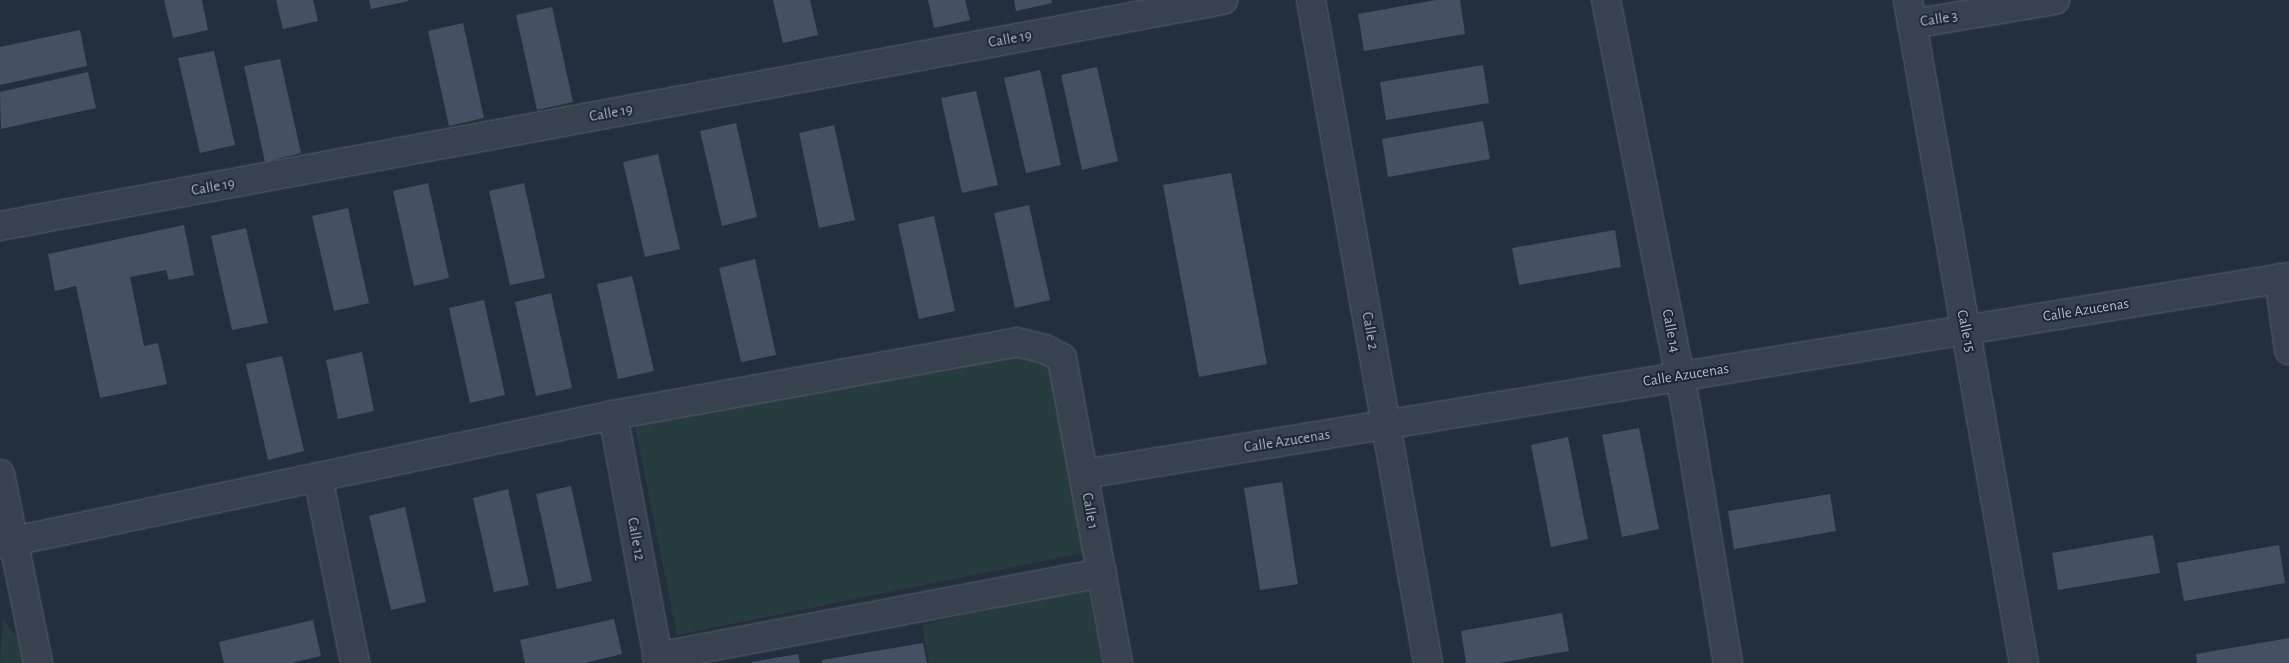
<!DOCTYPE html>
<html>
<head>
<meta charset="utf-8">
<style>
  body { margin:0 }
  #map { position:relative; width:2289px; height:663px; overflow:hidden; background:#242f3e; font-family:"Alegreya Sans",sans-serif }
  div>[style] { position:absolute }
  .green>* { inset:0; background:#263c3f }
  .building>* { inset:0; background:#455162 }
  .roads { filter:drop-shadow(0 0 1px #565f6c) drop-shadow(0 0 1px #565f6c) }
  .minor>* { height:28px; margin:-14px; padding:0 14px; transform-origin:14px; border-radius:14px; background:#38414e }
  .tertiary>* { height:28px; margin:-14px; padding:0 14px; transform-origin:14px; border-radius:14px; background:#38414e }
  span { translate:-50% -50%; white-space:nowrap; text-align:center; line-height:1.15; -webkit-text-stroke:4px #1d2633; paint-order:stroke }
  .street-label { font-size:15px; color:#b4bcc9 }
</style>
</head>
<body>
<div id="map">
  <div class="green">
    <div style="clip-path:polygon(1016px 354px,1038px 360px,1053px 369px,1092px 551px,677px 635px,635px 426px)"></div>
    <div style="clip-path:polygon(1088px 588px,1102px 663px,929px 663px,922px 625px)"></div>
    <div style="clip-path:polygon(3px 619px,17px 637px,23px 663px,0 663px)"></div>
  </div>
  <div class="building">
    <div style="clip-path:polygon(164px 0,202px 0,208px 30px,173px 38px)"></div>
    <div style="clip-path:polygon(276px 0,313px 0,318px 21px,283px 29px)"></div>
    <div style="clip-path:polygon(369px 0,408px 0,409px 1px,371px 9px)"></div>
    <div style="clip-path:polygon(773px 0,810px 0,818px 35px,783px 43px)"></div>
    <div style="clip-path:polygon(928px 0,965px 0,970px 20px,934px 28px)"></div>
    <div style="clip-path:polygon(1014px 0,1051px 0,1052px 3px,1016px 11px)"></div>
    <div style="clip-path:polygon(1436px 0,1460px 0,1465px 34px,1364px 51px,1358px 14px)"></div>
    <div style="clip-path:polygon(552px 7px,573px 102px,537px 110px,516px 15px)"></div>
    <div style="clip-path:polygon(463px 23px,484px 118px,449px 126px,428px 31px)"></div>
    <div style="clip-path:polygon(80px 30px,87px 66px,0 85px,0 47px)"></div>
    <div style="clip-path:polygon(214px 51px,235px 145px,200px 153px,178px 58px)"></div>
    <div style="clip-path:polygon(280px 59px,301px 153px,265px 162px,244px 66px)"></div>
    <div style="clip-path:polygon(1483px 65px,1489px 103px,1386px 120px,1380px 82px)"></div>
    <div style="clip-path:polygon(1097px 67px,1118px 161px,1082px 170px,1061px 75px)"></div>
    <div style="clip-path:polygon(1040px 70px,1061px 165px,1026px 173px,1004px 78px)"></div>
    <div style="clip-path:polygon(88px 72px,96px 108px,1px 129px,0 92px)"></div>
    <div style="clip-path:polygon(976px 91px,998px 185px,962px 193px,941px 98px)"></div>
    <div style="clip-path:polygon(1483px 121px,1490px 159px,1388px 177px,1382px 139px)"></div>
    <div style="clip-path:polygon(736px 123px,757px 217px,722px 226px,700px 131px)"></div>
    <div style="clip-path:polygon(834px 125px,855px 220px,819px 228px,799px 133px)"></div>
    <div style="clip-path:polygon(658px 154px,680px 249px,645px 257px,623px 162px)"></div>
    <div style="clip-path:polygon(1231px 173px,1267px 364px,1199px 377px,1163px 185px)"></div>
    <div style="clip-path:polygon(428px 183px,449px 278px,414px 286px,393px 191px)"></div>
    <div style="clip-path:polygon(524px 183px,545px 278px,510px 285px,489px 191px)"></div>
    <div style="clip-path:polygon(1029px 205px,1050px 300px,1015px 308px,994px 213px)"></div>
    <div style="clip-path:polygon(348px 208px,369px 303px,334px 311px,312px 216px)"></div>
    <div style="clip-path:polygon(934px 216px,955px 311px,919px 319px,898px 224px)"></div>
    <div style="clip-path:polygon(184px 225px,194px 275px,169px 280px,166px 270px,130px 277px,144px 346px,158px 343px,167px 384px,100px 398px,76px 286px,55px 291px,48px 254px)"></div>
    <div style="clip-path:polygon(246px 228px,268px 323px,232px 330px,211px 236px)"></div>
    <div style="clip-path:polygon(1615px 230px,1621px 267px,1519px 285px,1512px 248px)"></div>
    <div style="clip-path:polygon(755px 259px,776px 355px,741px 362px,719px 268px)"></div>
    <div style="clip-path:polygon(632px 276px,654px 371px,618px 379px,597px 284px)"></div>
    <div style="clip-path:polygon(551px 293px,572px 388px,536px 396px,515px 302px)"></div>
    <div style="clip-path:polygon(484px 300px,505px 395px,470px 403px,449px 308px)"></div>
    <div style="clip-path:polygon(362px 352px,374px 411px,338px 419px,326px 360px)"></div>
    <div style="clip-path:polygon(282px 356px,304px 451px,268px 460px,246px 364px)"></div>
    <div style="clip-path:polygon(1639px 428px,1659px 529px,1622px 537px,1602px 435px)"></div>
    <div style="clip-path:polygon(1568px 437px,1588px 539px,1551px 547px,1531px 445px)"></div>
    <div style="clip-path:polygon(1282px 482px,1298px 584px,1260px 590px,1244px 488px)"></div>
    <div style="clip-path:polygon(571px 486px,592px 581px,557px 589px,536px 494px)"></div>
    <div style="clip-path:polygon(508px 489px,529px 585px,494px 592px,473px 498px)"></div>
    <div style="clip-path:polygon(1830px 494px,1836px 531px,1734px 549px,1728px 511px)"></div>
    <div style="clip-path:polygon(405px 507px,426px 602px,391px 610px,369px 516px)"></div>
    <div style="clip-path:polygon(2153px 535px,2160px 573px,2058px 590px,2052px 553px)"></div>
    <div style="clip-path:polygon(2279px 545px,2285px 583px,2184px 601px,2177px 563px)"></div>
    <div style="clip-path:polygon(1562px 613px,1569px 651px,1498px 663px,1466px 663px,1461px 631px)"></div>
    <div style="clip-path:polygon(614px 619px,622px 654px,585px 663px,525px 663px,520px 640px)"></div>
    <div style="clip-path:polygon(313px 620px,321px 656px,291px 663px,224px 663px,219px 642px)"></div>
    <div style="clip-path:polygon(2289px 638px,2289px 663px,2197px 663px,2196px 654px)"></div>
    <div style="clip-path:polygon(923px 643px,927px 663px,822px 663px,822px 660px)"></div>
    <div style="clip-path:polygon(798px 654px,800px 663px,752px 663px,752px 662px)"></div>
  </div>
  <div class="roads">
    <div class="minor">
      <div style="left:1311px;top:0;width:673px;rotate:79.99deg"></div>
      <div style="left:1606px;top:0;width:415px;rotate:78.9deg"></div>
      <div style="left:1686px;top:407px;width:259px;rotate:80.7deg"></div>
      <div style="left:1908px;top:0;width:673px;rotate:80.08deg"></div>
      <div style="left:1912px;top:24px;width:145px;rotate:-9.5deg"></div>
      <div style="left:0;top:226px;width:1244px;rotate:-10.47deg"></div>
      <div style="left:2279px;top:278px;width:73px;rotate:82.1deg"></div>
      <div style="left:613px;top:415px;width:252px;rotate:79.5deg"></div>
      <div style="left:1084px;top:474px;width:1221px;rotate:-9.28deg"></div>
      <div style="left:318px;top:477px;width:190px;rotate:78.7deg"></div>
      <div style="left:0;top:544px;width:626px;rotate:-11.88deg"></div>
      <div style="left:613px;top:415px;width:411px;rotate:-10.2deg"></div>
      <div style="left:1017px;top:342px;width:29px;rotate:14deg"></div>
      <div style="left:1045px;top:349px;width:19px;rotate:28deg"></div>
      <div style="left:1062px;top:358px;width:310px;rotate:79.6deg"></div>
      <div style="left:657px;top:657px;width:453px;rotate:-10.7deg"></div>
    </div>
    <div class="tertiary">
      <div style="left:0;top:474px;width:193px;rotate:78.6deg"></div>
    </div>
  </div>
  <div class="street-label">
    <span style="left:1939px;top:19px;rotate:-9deg">Calle 3</span>
    <span style="left:1010px;top:39px;rotate:-10deg">Calle 19</span>
    <span style="left:611px;top:113px;rotate:-10deg">Calle 19</span>
    <span style="left:213px;top:187px;rotate:-10deg">Calle 19</span>
    <span style="left:2086px;top:310px;rotate:-9deg">Calle Azucenas</span>
    <span style="left:1370px;top:331px;rotate:80deg">Calle 2</span>
    <span style="left:1671px;top:331px;rotate:79deg">Calle 14</span>
    <span style="left:1966px;top:331px;rotate:78deg">Calle 15</span>
    <span style="left:1686px;top:375px;rotate:-9deg">Calle Azucenas</span>
    <span style="left:1287px;top:441px;rotate:-9deg">Calle Azucenas</span>
    <span style="left:1090px;top:511px;rotate:80deg">Calle 1</span>
    <span style="left:636px;top:539px;rotate:80deg">Calle 12</span>
  </div>
</div>
</body>
</html>
